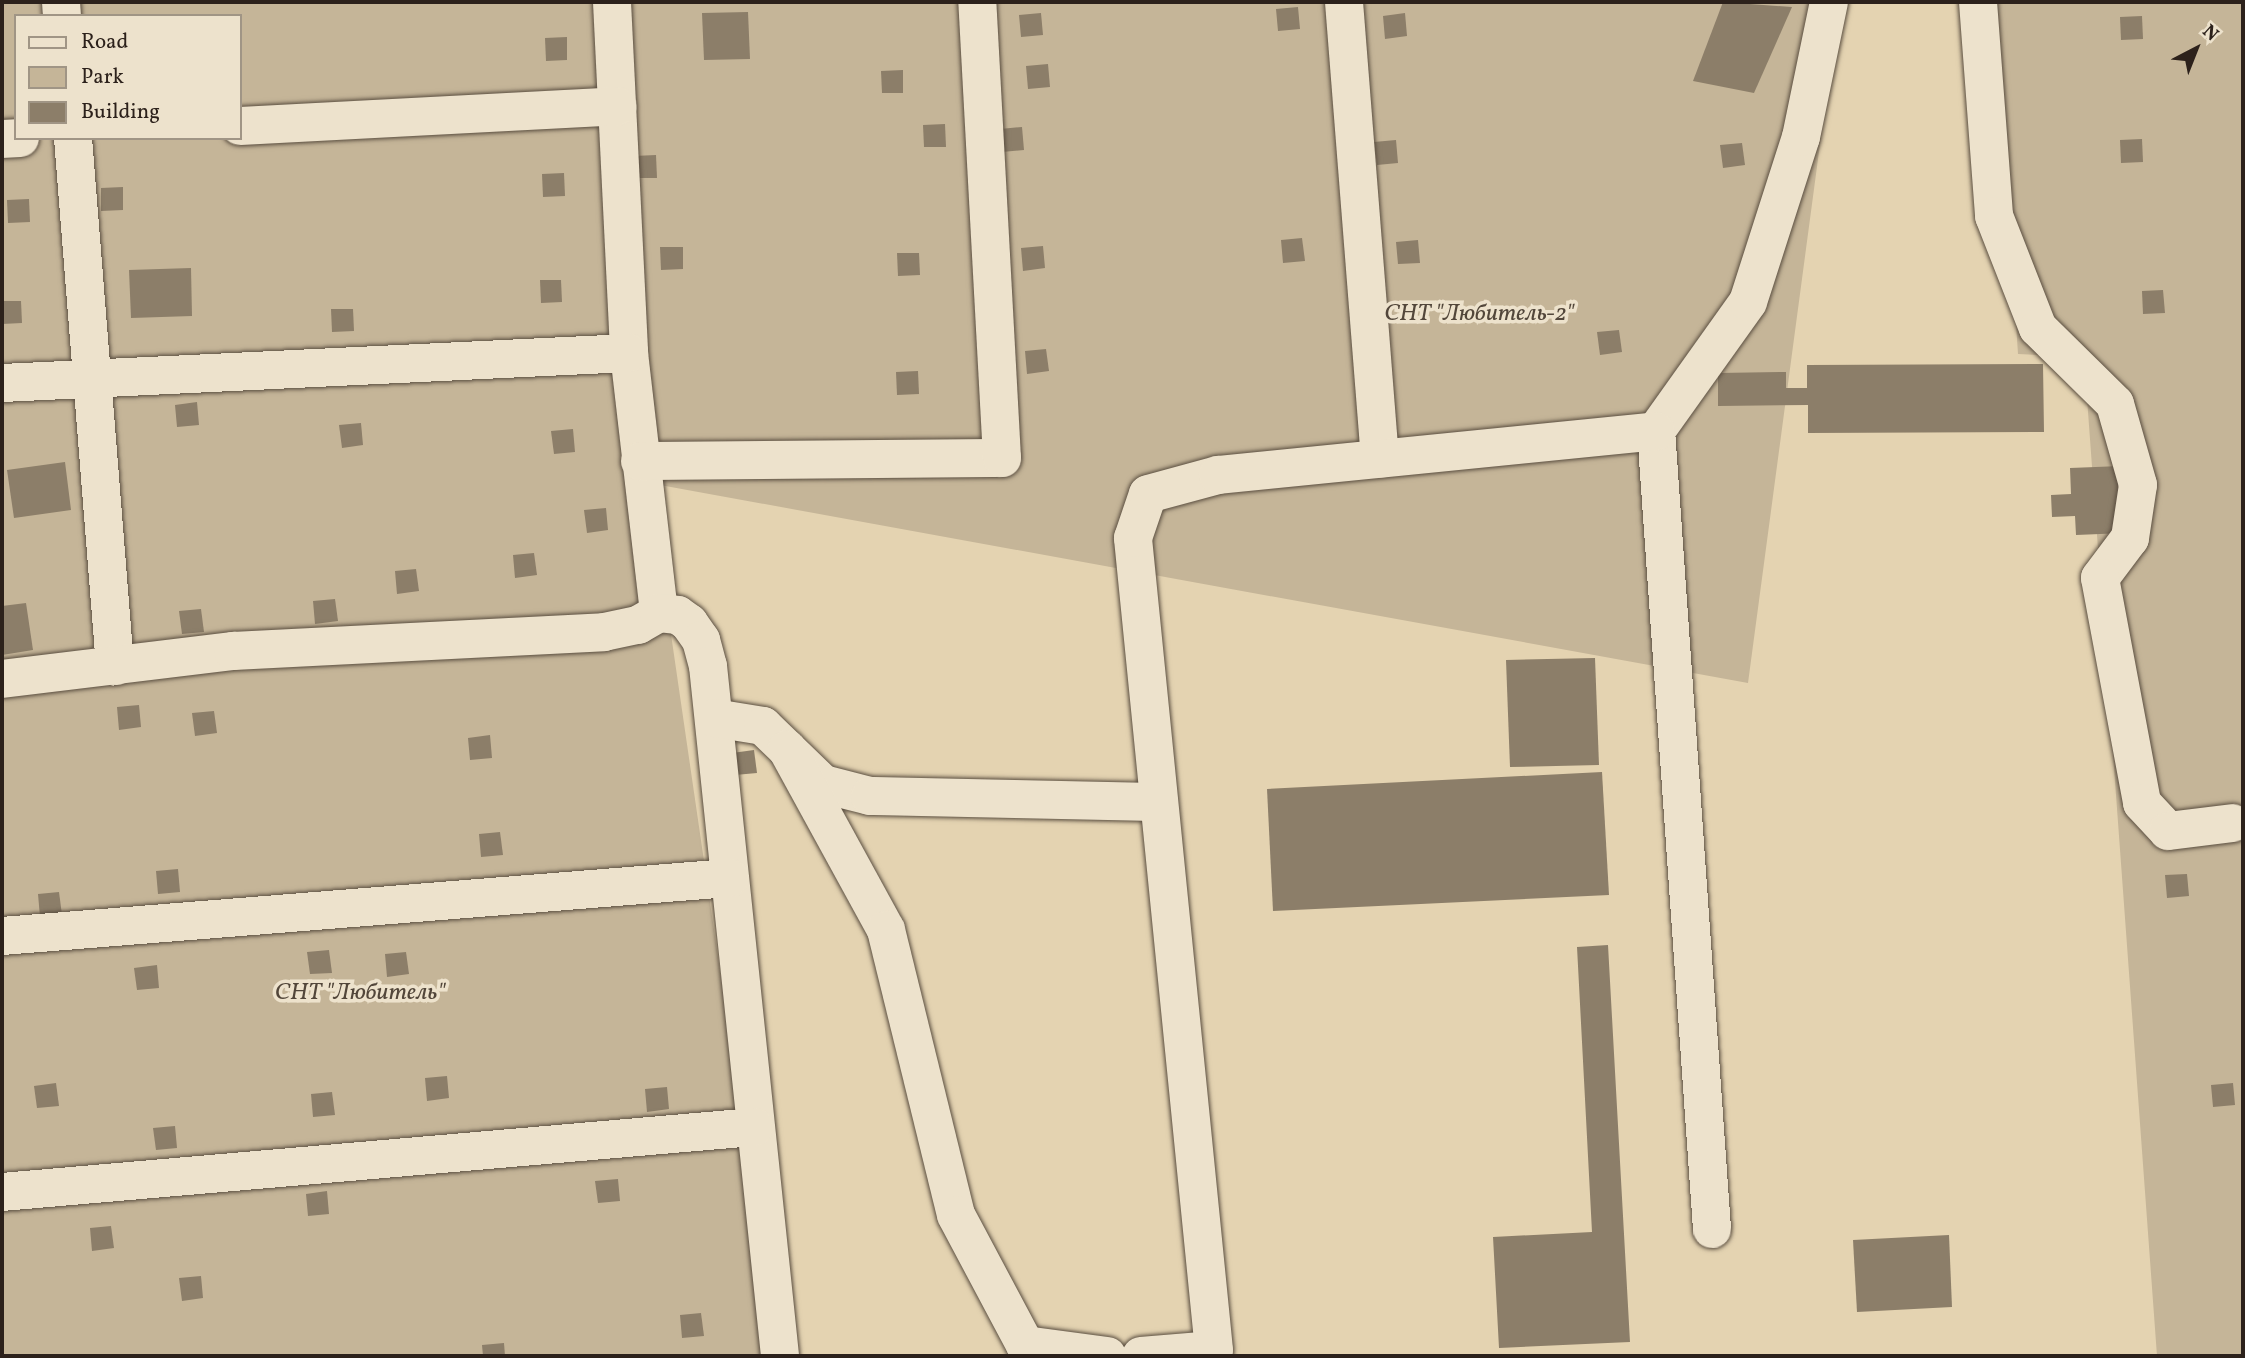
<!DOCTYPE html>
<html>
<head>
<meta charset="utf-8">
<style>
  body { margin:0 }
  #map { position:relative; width:2245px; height:1358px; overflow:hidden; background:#e4d3b1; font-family:Vollkorn,serif }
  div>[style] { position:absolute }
  .green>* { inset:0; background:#c5b598 }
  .building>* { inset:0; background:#8c7e69 }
  .roads { filter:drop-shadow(0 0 2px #5a4e40) drop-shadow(0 0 2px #5a4e40) }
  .minor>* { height:38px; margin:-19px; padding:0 19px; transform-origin:19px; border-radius:19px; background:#ede2cc }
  span { translate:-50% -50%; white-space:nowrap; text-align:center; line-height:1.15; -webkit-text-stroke:7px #ede2cc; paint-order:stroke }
  .park-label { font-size:24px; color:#52463a; font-style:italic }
  .frame { position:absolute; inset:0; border:4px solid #2c211b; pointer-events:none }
  .legend { position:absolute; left:14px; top:14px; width:228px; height:126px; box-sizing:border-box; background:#ede2cc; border:2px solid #a09585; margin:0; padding:9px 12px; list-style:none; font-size:21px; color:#2c211b }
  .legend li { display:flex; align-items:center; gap:14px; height:35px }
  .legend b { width:35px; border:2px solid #a09585 }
  .north { position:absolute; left:2161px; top:14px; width:70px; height:70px; -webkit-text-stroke:5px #ede2cc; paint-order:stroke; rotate:42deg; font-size:19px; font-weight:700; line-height:28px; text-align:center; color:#2c211b }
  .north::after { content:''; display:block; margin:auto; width:24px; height:32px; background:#2c211b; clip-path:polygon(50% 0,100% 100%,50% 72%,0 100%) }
</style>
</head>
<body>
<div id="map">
  <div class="green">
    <div style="clip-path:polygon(evenodd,2px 2px,1839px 2px,1748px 683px,649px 483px,776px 1356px,2px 1356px,2px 2px,16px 16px,240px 16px,240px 138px,16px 138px,16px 16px)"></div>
    <div style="clip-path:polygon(1995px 2px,2243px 2px,2243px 1356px,2157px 1356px,2084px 357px,2018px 354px)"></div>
  </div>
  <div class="building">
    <div style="clip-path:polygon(1723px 2px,1792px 7px,1754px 93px,1693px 81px)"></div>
    <div style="clip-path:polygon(1298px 7px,1300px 29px,1278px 31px,1276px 9px)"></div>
    <div style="clip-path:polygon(748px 12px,750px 59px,704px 60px,702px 13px)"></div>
    <div style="clip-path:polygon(1041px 13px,1043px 35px,1021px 37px,1019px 15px)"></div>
    <div style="clip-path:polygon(1405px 13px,1407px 36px,1385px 39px,1383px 16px)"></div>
    <div style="clip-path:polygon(2142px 16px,2143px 39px,2121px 40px,2120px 17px)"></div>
    <div style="clip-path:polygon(567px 37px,567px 60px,546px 61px,545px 38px)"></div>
    <div style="clip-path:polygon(1048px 64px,1050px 87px,1028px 89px,1026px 66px)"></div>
    <div style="clip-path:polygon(903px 70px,903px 93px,882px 93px,881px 71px)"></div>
    <div style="clip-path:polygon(945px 124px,946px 147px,924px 147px,923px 125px)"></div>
    <div style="clip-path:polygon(1022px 127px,1024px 150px,1002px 152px,1000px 129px)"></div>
    <div style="clip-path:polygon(2142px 139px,2143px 162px,2121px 163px,2120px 140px)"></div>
    <div style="clip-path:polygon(1396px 140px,1398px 163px,1377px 165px,1374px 142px)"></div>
    <div style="clip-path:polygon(1742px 143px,1745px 165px,1723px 168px,1720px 145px)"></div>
    <div style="clip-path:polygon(656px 155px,657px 178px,635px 178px,634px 156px)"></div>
    <div style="clip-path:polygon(564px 173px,565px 196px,543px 197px,542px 174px)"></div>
    <div style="clip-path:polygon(123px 187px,123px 210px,101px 211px,101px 188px)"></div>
    <div style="clip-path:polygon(29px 199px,30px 222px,8px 223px,7px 200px)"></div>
    <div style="clip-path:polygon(1302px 238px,1305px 261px,1283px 263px,1281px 240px)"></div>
    <div style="clip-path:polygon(1418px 240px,1420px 263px,1398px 264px,1396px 242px)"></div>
    <div style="clip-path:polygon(1043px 246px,1045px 268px,1023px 271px,1021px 248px)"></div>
    <div style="clip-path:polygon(660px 247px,683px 247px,683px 269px,661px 270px)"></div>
    <div style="clip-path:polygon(897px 253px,919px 253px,920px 275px,898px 276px)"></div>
    <div style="clip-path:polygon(191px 268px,192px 316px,131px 318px,129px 270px)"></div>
    <div style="clip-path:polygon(540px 280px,561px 280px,562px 302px,541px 303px)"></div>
    <div style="clip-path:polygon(2163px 290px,2165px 313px,2143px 314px,2142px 291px)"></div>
    <div style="clip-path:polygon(2px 301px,21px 301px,22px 323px,2px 324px)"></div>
    <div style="clip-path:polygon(331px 309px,353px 309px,354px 331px,332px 332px)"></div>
    <div style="clip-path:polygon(1619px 330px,1622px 352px,1600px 355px,1597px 332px)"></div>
    <div style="clip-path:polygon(1046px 349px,1049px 371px,1027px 374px,1025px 351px)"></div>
    <div style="clip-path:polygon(2043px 364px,2044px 432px,1808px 433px,1808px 405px,1718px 406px,1718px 373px,1786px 372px,1786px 388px,1807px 388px,1807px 365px)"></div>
    <div style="clip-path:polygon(918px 371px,919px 394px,897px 395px,896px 372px)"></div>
    <div style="clip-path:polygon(197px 402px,199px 425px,177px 427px,175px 405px)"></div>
    <div style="clip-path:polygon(361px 423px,363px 445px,342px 448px,339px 425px)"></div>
    <div style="clip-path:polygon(573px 429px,575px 452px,554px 454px,551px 431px)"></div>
    <div style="clip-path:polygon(65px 462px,71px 510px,14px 518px,7px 470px)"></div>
    <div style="clip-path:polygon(2121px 466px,2124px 533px,2076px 535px,2075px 516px,2052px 517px,2051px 495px,2071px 494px,2070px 468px)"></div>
    <div style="clip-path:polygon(606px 508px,608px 530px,587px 533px,584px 510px)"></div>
    <div style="clip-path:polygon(534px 553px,537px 575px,515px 578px,513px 555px)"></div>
    <div style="clip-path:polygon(416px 569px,419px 591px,397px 594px,395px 571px)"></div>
    <div style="clip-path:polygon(335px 599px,338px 621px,315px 624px,313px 601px)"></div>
    <div style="clip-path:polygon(26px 603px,33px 650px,2px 655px,2px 606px)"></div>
    <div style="clip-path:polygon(201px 609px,204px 632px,182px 634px,179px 611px)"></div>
    <div style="clip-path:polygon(1595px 658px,1599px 765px,1510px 767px,1506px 660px)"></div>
    <div style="clip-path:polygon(139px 705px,141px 727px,119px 730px,117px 707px)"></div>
    <div style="clip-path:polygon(214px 711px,217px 733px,195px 736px,192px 713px)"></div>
    <div style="clip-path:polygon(490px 735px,492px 758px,470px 760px,468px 738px)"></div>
    <div style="clip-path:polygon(754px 750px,757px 773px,735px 775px,732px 753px)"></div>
    <div style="clip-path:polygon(1602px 772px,1609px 895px,1273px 911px,1267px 789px)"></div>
    <div style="clip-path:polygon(500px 832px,503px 855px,481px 857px,479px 834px)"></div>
    <div style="clip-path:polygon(178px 869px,180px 892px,158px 894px,156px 871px)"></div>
    <div style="clip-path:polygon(2187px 874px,2189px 896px,2167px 898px,2165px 875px)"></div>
    <div style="clip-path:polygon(59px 892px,62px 915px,40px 917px,38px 894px)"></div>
    <div style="clip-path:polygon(1608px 945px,1630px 1342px,1499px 1348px,1493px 1237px,1592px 1232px,1577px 947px)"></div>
    <div style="clip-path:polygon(329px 950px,332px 973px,310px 974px,307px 952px)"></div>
    <div style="clip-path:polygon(406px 952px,409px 974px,387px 977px,385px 954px)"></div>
    <div style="clip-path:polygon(157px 965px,159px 988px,137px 990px,134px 968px)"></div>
    <div style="clip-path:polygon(447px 1076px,449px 1098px,427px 1101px,425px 1078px)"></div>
    <div style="clip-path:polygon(56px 1083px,59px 1106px,37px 1108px,34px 1086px)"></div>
    <div style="clip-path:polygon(2233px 1083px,2235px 1105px,2213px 1107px,2211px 1085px)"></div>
    <div style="clip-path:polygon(667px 1087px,669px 1109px,647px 1112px,645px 1089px)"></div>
    <div style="clip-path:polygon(332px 1092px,335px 1115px,313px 1117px,311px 1094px)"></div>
    <div style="clip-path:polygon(175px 1126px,177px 1148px,156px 1150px,153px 1128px)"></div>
    <div style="clip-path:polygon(618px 1179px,620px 1201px,598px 1203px,595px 1181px)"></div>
    <div style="clip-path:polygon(327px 1191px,329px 1214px,308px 1216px,306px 1194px)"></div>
    <div style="clip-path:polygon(111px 1226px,114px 1248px,92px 1251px,90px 1228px)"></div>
    <div style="clip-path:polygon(1949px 1235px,1952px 1307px,1857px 1312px,1853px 1240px)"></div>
    <div style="clip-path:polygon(201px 1276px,203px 1298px,182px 1301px,179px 1278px)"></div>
    <div style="clip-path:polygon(701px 1313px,704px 1336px,682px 1338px,680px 1315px)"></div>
    <div style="clip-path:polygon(504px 1343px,505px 1356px,483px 1356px,482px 1345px)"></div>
  </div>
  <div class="roads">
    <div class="minor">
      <div style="left:61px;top:2px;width:14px;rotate:86deg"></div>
      <div style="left:612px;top:2px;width:351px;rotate:87.2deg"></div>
      <div style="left:629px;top:353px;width:262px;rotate:83.4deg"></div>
      <div style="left:1344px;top:2px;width:458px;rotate:85.5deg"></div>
      <div style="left:1978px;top:2px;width:215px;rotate:85.7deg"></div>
      <div style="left:1994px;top:216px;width:120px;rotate:68.6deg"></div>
      <div style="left:2038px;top:328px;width:108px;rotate:44.6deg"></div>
      <div style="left:2115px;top:404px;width:84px;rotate:74.1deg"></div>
      <div style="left:2138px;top:485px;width:54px;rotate:98.6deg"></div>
      <div style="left:2130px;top:538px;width:50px;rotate:126.9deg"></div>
      <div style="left:2100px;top:578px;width:229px;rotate:79.4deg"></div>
      <div style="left:2142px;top:803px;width:38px;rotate:47deg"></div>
      <div style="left:2168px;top:831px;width:65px;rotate:-7deg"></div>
      <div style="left:240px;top:126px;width:378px;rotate:-3deg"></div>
      <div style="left:73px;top:138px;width:530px;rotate:85.45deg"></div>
      <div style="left:2px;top:139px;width:18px;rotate:-3deg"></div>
      <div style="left:2px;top:383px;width:628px;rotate:-2.74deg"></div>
      <div style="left:640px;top:461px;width:362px;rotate:-0.5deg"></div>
      <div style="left:1002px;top:458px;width:457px;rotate:-93.1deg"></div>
      <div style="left:2px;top:679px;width:233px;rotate:-6.9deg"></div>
      <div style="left:233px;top:651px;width:371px;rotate:-2.9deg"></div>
      <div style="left:604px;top:632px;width:35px;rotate:-12deg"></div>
      <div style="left:638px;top:625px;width:24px;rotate:-30deg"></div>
      <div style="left:659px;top:613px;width:19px;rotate:6deg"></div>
      <div style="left:678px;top:615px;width:14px;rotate:36deg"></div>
      <div style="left:689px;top:623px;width:21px;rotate:55deg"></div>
      <div style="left:701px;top:640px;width:27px;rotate:75deg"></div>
      <div style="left:708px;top:666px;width:694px;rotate:84.04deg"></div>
      <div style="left:714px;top:718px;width:50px;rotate:9.3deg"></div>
      <div style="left:763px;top:726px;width:83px;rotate:44deg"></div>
      <div style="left:823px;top:784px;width:49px;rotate:14.3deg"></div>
      <div style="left:870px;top:796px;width:289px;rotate:1.2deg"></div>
      <div style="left:787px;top:749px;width:206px;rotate:61.3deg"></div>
      <div style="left:886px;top:930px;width:293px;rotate:76.2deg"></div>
      <div style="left:956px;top:1215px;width:147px;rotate:62deg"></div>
      <div style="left:1025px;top:1345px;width:83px;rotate:7.6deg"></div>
      <div style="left:2px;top:936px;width:730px;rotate:-4.56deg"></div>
      <div style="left:2px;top:1192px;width:755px;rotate:-4.94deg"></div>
      <div style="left:1712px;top:1229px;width:800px;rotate:-94.01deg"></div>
      <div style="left:1656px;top:431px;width:158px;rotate:-54.5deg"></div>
      <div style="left:1748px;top:302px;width:173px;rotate:-72.2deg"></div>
      <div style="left:1801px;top:137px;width:138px;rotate:-78.3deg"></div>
      <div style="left:1141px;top:1356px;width:73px;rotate:-4.7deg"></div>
      <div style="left:1214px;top:1350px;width:816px;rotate:-95.7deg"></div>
      <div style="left:1133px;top:538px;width:46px;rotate:-71.2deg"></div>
      <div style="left:1148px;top:494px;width:73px;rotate:-15.2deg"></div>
      <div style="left:1218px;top:475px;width:440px;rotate:-5.7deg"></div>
    </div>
  </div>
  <div class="park-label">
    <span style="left:1479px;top:315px">СНТ "Любитель-2"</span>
    <span style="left:360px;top:994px">СНТ "Любитель"</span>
  </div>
  <div class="frame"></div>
  <ul class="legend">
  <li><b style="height:9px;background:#ede2cc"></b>Road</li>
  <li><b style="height:19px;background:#c5b598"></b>Park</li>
  <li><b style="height:19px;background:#8c7e69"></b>Building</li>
  </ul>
  <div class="north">N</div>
</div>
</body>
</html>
